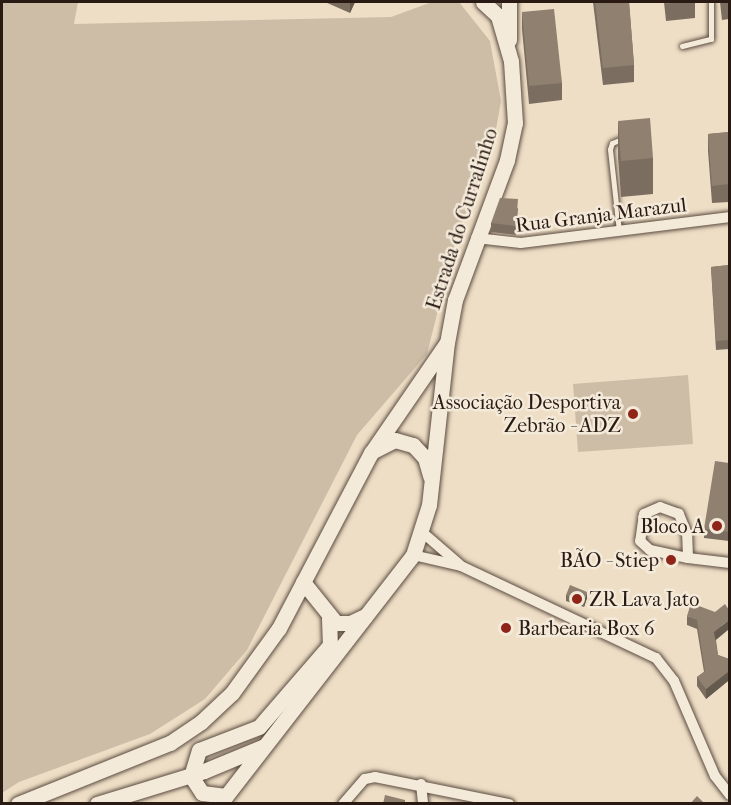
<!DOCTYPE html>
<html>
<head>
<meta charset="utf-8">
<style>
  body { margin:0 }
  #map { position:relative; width:731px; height:805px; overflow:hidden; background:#eedec5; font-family:"IM FELL French Canon",serif }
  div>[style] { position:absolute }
  .green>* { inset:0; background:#cdbda7 }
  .roads { filter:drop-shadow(0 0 2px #5a4b40) drop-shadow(0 0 2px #5a4b40) }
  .lane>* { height:5px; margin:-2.5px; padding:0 2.5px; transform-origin:2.5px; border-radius:2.5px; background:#f4ead9 }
  .street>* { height:10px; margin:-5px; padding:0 5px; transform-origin:5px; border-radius:5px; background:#f4ead9 }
  .secondary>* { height:15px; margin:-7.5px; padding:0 7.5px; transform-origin:7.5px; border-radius:7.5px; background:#f4ead9 }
  .wall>* { inset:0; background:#7b6e60 }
  .shaded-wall>* { inset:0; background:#645a4e }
  .building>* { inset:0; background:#8f8070 }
  .dots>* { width:16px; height:16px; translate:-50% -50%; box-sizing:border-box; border:3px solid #f4ead9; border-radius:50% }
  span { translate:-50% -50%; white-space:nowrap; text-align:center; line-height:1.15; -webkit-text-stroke:5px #f4ead9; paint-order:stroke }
  .street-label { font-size:20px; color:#291a14 }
  .poi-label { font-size:20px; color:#291a14 }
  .right { translate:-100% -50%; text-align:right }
  .left { translate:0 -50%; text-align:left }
  .frame { position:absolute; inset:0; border:3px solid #291a14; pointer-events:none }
</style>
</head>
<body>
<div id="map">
  <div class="green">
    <div style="clip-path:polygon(2px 2px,78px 2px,74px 24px,391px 17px,432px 2px,459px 2px,490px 41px,501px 101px,493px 146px,457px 235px,427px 354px,357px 435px,247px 650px,205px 699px,150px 734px,19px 782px,2px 793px)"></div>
    <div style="clip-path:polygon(688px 375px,693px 444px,578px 452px,573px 384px)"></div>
  </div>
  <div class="roads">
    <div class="lane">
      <div style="left:682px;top:46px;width:30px;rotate:-14deg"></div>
      <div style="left:711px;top:39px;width:37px;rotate:-90deg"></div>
      <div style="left:619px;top:231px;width:82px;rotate:-96.3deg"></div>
      <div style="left:610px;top:149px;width:6px;rotate:-72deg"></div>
      <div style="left:612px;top:143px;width:11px;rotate:-22deg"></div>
    </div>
    <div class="street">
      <div style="left:476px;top:238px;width:45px;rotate:6.3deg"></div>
      <div style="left:521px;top:243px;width:211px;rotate:-7.1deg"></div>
      <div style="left:422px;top:532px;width:49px;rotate:40.9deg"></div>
      <div style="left:413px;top:555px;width:49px;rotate:12.9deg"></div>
      <div style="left:461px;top:566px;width:216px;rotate:25.3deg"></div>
      <div style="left:656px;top:658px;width:29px;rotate:52deg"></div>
      <div style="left:674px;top:681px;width:103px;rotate:66.7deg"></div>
      <div style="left:715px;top:776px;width:24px;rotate:52deg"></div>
      <div style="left:688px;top:558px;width:24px;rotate:-92deg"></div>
      <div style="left:687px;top:534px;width:22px;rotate:-112deg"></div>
      <div style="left:679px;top:514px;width:20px;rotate:-160deg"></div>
      <div style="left:660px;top:507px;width:17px;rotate:156deg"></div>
      <div style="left:644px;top:514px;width:27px;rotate:98deg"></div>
      <div style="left:640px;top:541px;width:13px;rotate:42deg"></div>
      <div style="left:650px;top:550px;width:39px;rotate:12deg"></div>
      <div style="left:688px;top:558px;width:42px;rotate:6.8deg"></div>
      <div style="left:421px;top:784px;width:20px;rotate:84deg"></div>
      <div style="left:343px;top:804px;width:33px;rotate:-49deg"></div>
      <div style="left:365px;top:779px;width:10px;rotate:-11deg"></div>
      <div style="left:375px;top:777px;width:137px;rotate:11.4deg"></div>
    </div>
    <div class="secondary">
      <div style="left:483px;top:2px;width:21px;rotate:43deg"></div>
      <div style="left:509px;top:2px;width:38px;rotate:90deg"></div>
      <div style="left:375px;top:450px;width:22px;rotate:-27deg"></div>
      <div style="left:395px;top:440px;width:19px;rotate:16deg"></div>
      <div style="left:413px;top:445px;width:18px;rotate:47deg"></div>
      <div style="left:425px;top:458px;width:19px;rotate:74deg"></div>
      <div style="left:303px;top:582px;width:53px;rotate:51.2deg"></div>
      <div style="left:336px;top:623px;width:14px"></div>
      <div style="left:350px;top:623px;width:17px;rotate:-25deg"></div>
      <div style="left:329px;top:618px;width:27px;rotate:88deg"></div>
      <div style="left:330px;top:645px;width:108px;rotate:130.9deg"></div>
      <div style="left:259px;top:727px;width:64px;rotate:159deg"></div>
      <div style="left:199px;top:750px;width:27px;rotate:107deg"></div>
      <div style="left:191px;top:776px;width:20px;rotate:57deg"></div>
      <div style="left:202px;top:793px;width:24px;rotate:7deg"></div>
      <div style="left:226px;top:796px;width:305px;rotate:-52.2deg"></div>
      <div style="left:413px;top:555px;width:52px;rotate:-72.3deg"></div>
      <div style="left:429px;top:505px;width:163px;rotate:-83.7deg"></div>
      <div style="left:447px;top:343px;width:44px;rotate:-79.5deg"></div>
      <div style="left:455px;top:300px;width:149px;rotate:-69.6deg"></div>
      <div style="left:507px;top:160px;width:38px;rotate:-78deg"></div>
      <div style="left:515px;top:123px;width:62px;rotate:-93.7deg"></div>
      <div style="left:511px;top:61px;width:47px;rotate:-106.1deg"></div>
      <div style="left:18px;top:804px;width:164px;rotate:-21.9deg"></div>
      <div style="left:170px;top:743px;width:37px;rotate:-34deg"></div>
      <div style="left:201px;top:722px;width:42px;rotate:-43.1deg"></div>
      <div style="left:232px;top:693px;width:80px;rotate:-54.1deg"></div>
      <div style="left:279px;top:628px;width:198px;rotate:-62.3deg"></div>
      <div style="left:371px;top:453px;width:132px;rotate:-55.5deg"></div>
      <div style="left:97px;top:804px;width:112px;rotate:-17.1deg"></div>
      <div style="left:204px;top:771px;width:63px;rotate:-22.5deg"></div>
    </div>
  </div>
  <div class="wall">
    <div style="clip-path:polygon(325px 2px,355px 2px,350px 13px)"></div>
    <div style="clip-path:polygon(593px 2px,629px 2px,634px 65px,634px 82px,603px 85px)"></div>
    <div style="clip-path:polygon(664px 2px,695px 2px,695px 18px,666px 21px)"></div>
    <div style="clip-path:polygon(720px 2px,729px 2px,729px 19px,722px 20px)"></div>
    <div style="clip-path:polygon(522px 12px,562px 83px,562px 100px,529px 104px,522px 29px)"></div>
    <div style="clip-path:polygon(618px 121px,653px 158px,653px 194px,621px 197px,618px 157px)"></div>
    <div style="clip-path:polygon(729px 132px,729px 202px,712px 203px,708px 151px,708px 134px)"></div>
    <div style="clip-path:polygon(518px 208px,516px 235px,491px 232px,491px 223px)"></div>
    <div style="clip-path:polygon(729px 265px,729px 349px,716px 350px,711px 267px)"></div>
    <div style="clip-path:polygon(729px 463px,729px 541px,704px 538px,704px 529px)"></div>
    <div style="clip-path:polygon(566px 595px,587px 598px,584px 607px,566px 601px)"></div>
    <div style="clip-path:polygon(687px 616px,729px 629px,716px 640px,718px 655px,729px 659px,729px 682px,728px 681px,706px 699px,697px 686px,697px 677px,704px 672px,697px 629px,687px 625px)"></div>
  </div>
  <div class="shaded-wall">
    <div style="clip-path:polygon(350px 2px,355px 2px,350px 13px)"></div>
    <div style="clip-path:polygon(587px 592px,587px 598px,584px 607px,584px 601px)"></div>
    <div style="clip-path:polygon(729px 620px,729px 629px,714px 641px,714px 632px)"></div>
    <div style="clip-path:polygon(728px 672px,728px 681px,706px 699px,706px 689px)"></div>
  </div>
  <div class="building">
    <div style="clip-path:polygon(595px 2px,629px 2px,634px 65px,603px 68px)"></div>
    <div style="clip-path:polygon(665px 2px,685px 2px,666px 4px)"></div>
    <div style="clip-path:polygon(554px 9px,562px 83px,529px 86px,522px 12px)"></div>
    <div style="clip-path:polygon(650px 118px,653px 158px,621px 161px,618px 121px)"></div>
    <div style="clip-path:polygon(729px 132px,729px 184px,712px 186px,708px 134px)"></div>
    <div style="clip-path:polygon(500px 198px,518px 199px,516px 226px,491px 223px)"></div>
    <div style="clip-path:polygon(729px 265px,729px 340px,716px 341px,711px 267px)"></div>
    <div style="clip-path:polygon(715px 461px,729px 463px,729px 532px,704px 529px)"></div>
    <div style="clip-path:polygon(570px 585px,587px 592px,584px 601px,566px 595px)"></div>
    <div style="clip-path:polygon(691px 603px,715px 612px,725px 604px,729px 610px,729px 620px,714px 632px,718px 655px,729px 659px,729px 673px,728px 672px,706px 689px,697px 677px,705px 671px,697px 620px,687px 616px)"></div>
    <div style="clip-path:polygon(385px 795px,405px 800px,405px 804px,383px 804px)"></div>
    <div style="clip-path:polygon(697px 796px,705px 804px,690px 804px)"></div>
  </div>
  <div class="dots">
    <div style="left:633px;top:414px;background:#8f2418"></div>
    <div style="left:717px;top:526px;background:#8f2418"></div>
    <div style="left:671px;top:560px;background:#8f2418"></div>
    <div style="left:577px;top:599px;background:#8f2418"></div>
    <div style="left:506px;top:628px;background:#8f2418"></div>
  </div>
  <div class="street-label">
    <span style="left:601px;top:215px;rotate:-7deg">Rua Granja Marazul</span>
    <span style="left:462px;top:219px;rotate:-72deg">Estrada do Curralinho</span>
  </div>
  <div class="poi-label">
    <span class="right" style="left:621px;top:414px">Associação Desportiva<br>Zebrão - ADZ</span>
    <span class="right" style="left:705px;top:526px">Bloco A</span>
    <span class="right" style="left:659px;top:560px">BÃO - Stiep</span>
    <span class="left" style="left:589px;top:599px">ZR Lava Jato</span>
    <span class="left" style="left:518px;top:628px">Barbearia Box 6</span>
  </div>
  <div class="frame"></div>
</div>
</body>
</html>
